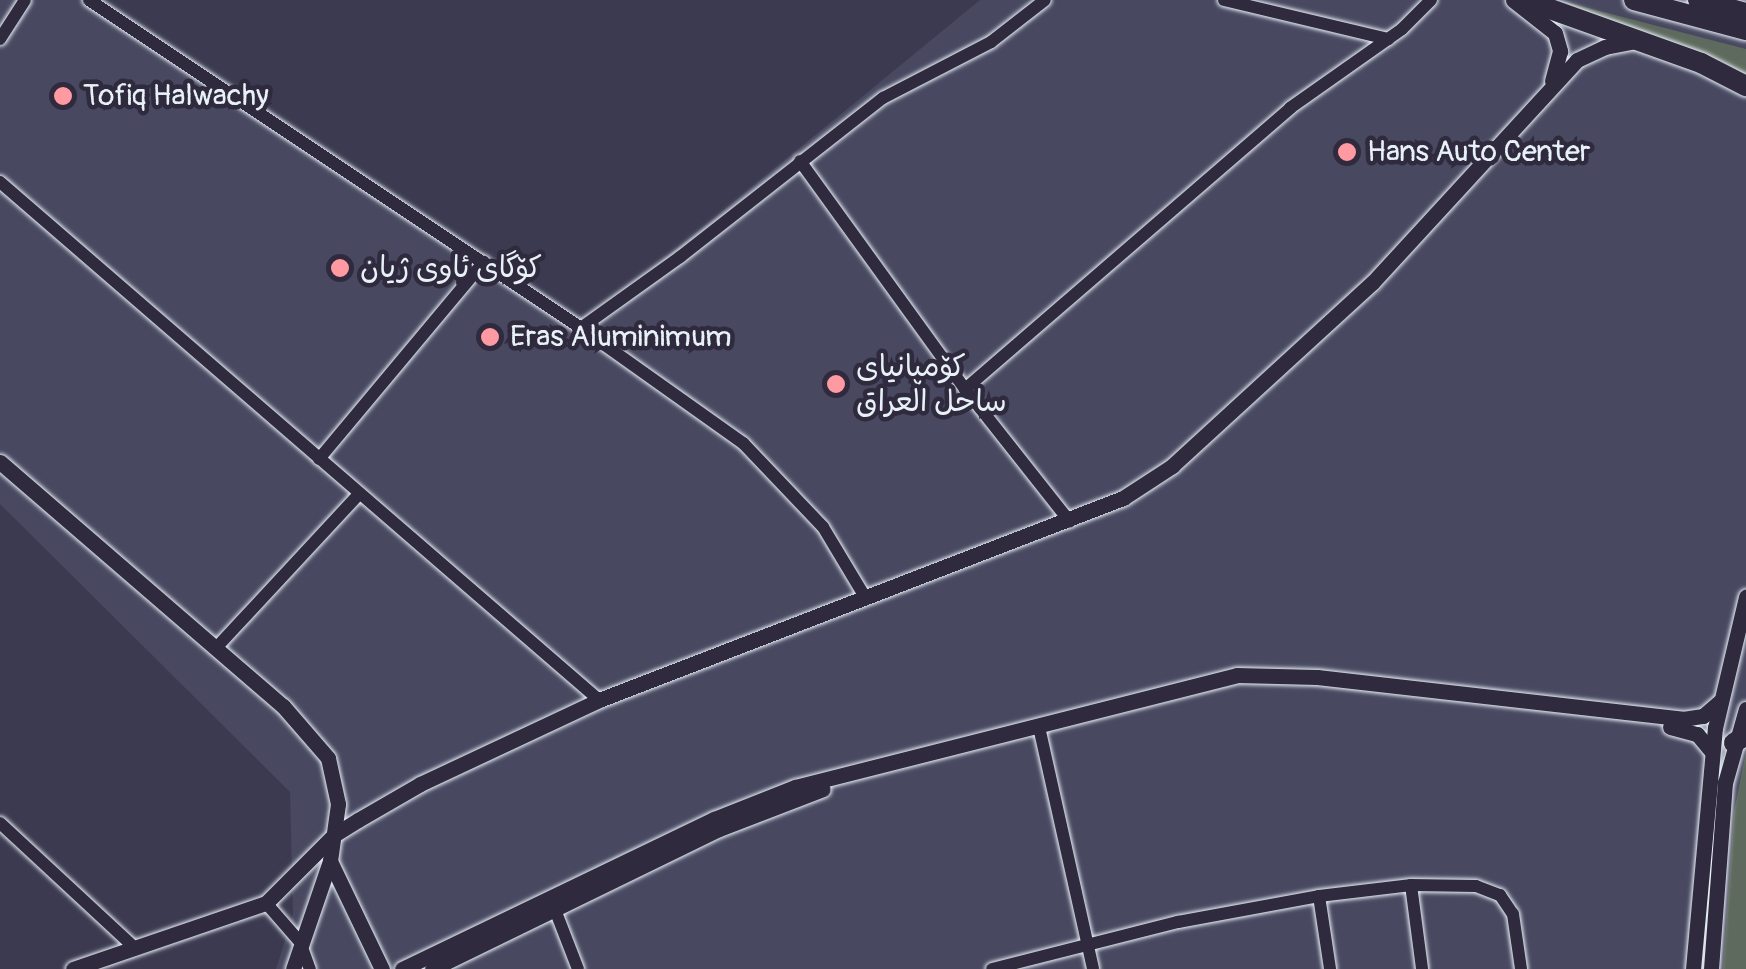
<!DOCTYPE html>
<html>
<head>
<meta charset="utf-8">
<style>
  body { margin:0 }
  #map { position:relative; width:1746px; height:969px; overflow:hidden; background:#3c3a50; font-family:Pangolin,"Playpen Sans Arabic",sans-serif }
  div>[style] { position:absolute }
  .built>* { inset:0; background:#484860 }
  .green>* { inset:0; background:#5f6a5e }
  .roads { filter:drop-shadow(0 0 2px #e8f1f8) drop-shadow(0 0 2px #e8f1f8) }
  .minor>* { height:12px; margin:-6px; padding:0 6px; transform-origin:6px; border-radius:6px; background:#2f2a3d }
  .tertiary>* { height:15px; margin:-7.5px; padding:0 7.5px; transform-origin:7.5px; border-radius:7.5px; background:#2f2a3d }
  .primary>* { height:20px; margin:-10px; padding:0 10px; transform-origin:10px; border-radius:10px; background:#2f2a3d }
  .trunk>* { height:20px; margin:-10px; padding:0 10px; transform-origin:10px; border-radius:10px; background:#2f2a3d }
  .dots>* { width:28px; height:28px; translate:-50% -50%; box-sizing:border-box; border:5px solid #2f2a3d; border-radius:50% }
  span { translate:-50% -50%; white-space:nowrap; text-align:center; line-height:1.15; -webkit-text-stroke:9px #2f2a3d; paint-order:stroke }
  .poi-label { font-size:30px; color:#e8f1f8 }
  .left { translate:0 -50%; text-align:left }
</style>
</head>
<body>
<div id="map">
  <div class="built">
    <div style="clip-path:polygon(0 0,93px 0,581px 327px,980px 0,1746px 0,1746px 969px,276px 969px,293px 915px,290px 792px,0 504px)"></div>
  </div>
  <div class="green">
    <div style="clip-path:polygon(1557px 0,1746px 49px,1746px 76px,1727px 64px)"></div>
    <div style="clip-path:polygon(1746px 752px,1746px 969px,1723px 969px,1734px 812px)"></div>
  </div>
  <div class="roads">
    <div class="minor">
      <div style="left:89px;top:0;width:591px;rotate:33.69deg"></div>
      <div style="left:581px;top:328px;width:199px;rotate:35.4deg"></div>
      <div style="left:743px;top:443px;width:116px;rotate:46.4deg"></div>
      <div style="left:823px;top:527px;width:82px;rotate:59deg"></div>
      <div style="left:1224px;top:0;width:169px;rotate:13.4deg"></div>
      <div style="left:0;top:39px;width:46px;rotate:-57.3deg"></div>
      <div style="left:800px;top:161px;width:281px;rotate:54.1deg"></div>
      <div style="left:965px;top:389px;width:169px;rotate:51.7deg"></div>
      <div style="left:0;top:182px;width:792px;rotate:40.85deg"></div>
      <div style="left:581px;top:328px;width:122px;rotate:-35.6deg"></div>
      <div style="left:680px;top:257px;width:258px;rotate:-38.1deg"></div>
      <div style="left:883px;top:98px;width:122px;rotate:-27.4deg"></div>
      <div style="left:991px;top:42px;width:68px;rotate:-37.9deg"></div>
      <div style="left:965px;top:389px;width:430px;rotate:-40.8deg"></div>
      <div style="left:1290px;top:108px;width:137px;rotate:-35.2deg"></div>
      <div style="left:1402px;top:29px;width:41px;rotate:-45deg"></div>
      <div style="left:319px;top:459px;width:257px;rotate:-50.1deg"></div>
      <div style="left:216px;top:648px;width:210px;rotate:-47.1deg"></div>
      <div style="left:1039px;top:727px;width:248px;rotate:77.4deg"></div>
      <div style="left:0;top:823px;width:181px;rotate:42.8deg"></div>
      <div style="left:1411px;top:885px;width:85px;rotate:82.5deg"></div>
      <div style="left:1319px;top:896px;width:74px;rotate:81.4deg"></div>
      <div style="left:552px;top:902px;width:72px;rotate:68.8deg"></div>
      <div style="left:266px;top:903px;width:52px;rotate:48.9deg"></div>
      <div style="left:300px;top:942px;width:29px;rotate:70deg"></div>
      <div style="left:992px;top:969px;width:192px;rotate:-14.2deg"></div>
      <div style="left:1178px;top:922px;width:143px;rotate:-10.4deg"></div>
      <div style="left:1319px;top:896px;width:93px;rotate:-6.8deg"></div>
      <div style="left:1411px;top:885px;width:65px;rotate:0.9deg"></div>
      <div style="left:1476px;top:886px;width:26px;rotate:21deg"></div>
      <div style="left:1500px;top:895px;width:23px;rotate:56deg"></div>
      <div style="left:1513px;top:914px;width:56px;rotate:81.7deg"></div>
    </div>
    <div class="tertiary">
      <div style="left:1513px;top:0;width:53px;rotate:38.2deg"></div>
      <div style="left:1555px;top:33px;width:19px;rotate:74deg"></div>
      <div style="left:1560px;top:51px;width:31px;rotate:105deg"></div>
      <div style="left:0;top:462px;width:374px;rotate:40.8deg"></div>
      <div style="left:283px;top:706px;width:69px;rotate:49.1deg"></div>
      <div style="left:328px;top:758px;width:47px;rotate:77.7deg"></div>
      <div style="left:338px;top:804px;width:58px;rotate:98deg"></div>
      <div style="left:330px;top:861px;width:114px;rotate:108.9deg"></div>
      <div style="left:1670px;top:727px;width:28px;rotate:15deg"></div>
      <div style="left:1697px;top:734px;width:23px;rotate:50deg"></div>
      <div style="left:330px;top:861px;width:120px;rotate:64.3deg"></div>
      <div style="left:73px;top:969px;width:204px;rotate:-18.9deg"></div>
      <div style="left:266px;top:903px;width:96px;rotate:-45deg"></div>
      <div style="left:334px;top:835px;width:28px;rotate:-32deg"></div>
      <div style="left:358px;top:820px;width:72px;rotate:-30.1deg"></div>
      <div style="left:420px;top:784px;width:198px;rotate:-25.1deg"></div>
      <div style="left:599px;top:700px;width:562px;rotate:-21.08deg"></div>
      <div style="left:1123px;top:498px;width:59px;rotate:-33.1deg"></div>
      <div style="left:1172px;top:466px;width:271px;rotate:-42.5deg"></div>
      <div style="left:1372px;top:283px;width:303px;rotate:-47.4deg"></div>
      <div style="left:1577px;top:60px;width:31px;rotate:-25deg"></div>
      <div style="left:1605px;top:47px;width:33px;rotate:-11deg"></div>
      <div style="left:402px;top:969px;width:346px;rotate:-25.7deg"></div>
      <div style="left:714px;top:819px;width:87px;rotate:-21.6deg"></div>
      <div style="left:795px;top:787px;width:456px;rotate:-14.2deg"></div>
      <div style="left:1237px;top:675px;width:80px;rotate:1.4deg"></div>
      <div style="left:1317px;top:677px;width:368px;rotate:6.5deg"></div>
      <div style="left:1683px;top:719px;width:20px;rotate:-9deg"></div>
      <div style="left:1703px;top:716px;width:23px;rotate:-41deg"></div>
      <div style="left:432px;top:969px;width:319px;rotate:-26deg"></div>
      <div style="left:719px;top:829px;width:111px;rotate:-21deg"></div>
      <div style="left:1693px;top:969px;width:242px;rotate:-84.8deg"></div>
      <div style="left:1715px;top:728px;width:135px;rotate:-76.7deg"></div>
      <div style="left:1711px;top:969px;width:187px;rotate:-85.7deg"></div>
      <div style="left:1725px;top:783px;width:77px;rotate:-74.2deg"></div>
    </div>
    <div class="primary">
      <div style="left:1698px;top:0;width:50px;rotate:15.2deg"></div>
    </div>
    <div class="trunk">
      <div style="left:1525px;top:0;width:187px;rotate:19.7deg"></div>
      <div style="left:1701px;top:63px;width:51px;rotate:27.1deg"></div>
      <div style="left:1634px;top:0;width:116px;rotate:15deg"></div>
      <div style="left:1734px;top:743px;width:14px;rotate:-34deg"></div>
    </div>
  </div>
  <div class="dots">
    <div style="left:63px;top:96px;background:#ff9aa2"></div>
    <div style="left:1347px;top:152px;background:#ff9aa2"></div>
    <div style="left:340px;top:268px;background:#ff9aa2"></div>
    <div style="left:490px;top:337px;background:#ff9aa2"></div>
    <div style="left:836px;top:384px;background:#ff9aa2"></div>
  </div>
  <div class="poi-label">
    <span class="left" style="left:83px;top:96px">Tofiq Halwachy</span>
    <span class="left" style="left:1367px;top:152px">Hans Auto Center</span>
    <span class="left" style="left:360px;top:268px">کۆگای ئاوی ژیان</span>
    <span class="left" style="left:510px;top:337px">Eras Aluminimum</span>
    <span class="left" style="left:856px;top:384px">کۆمپانیای<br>ساحل العراق</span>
  </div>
</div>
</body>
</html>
